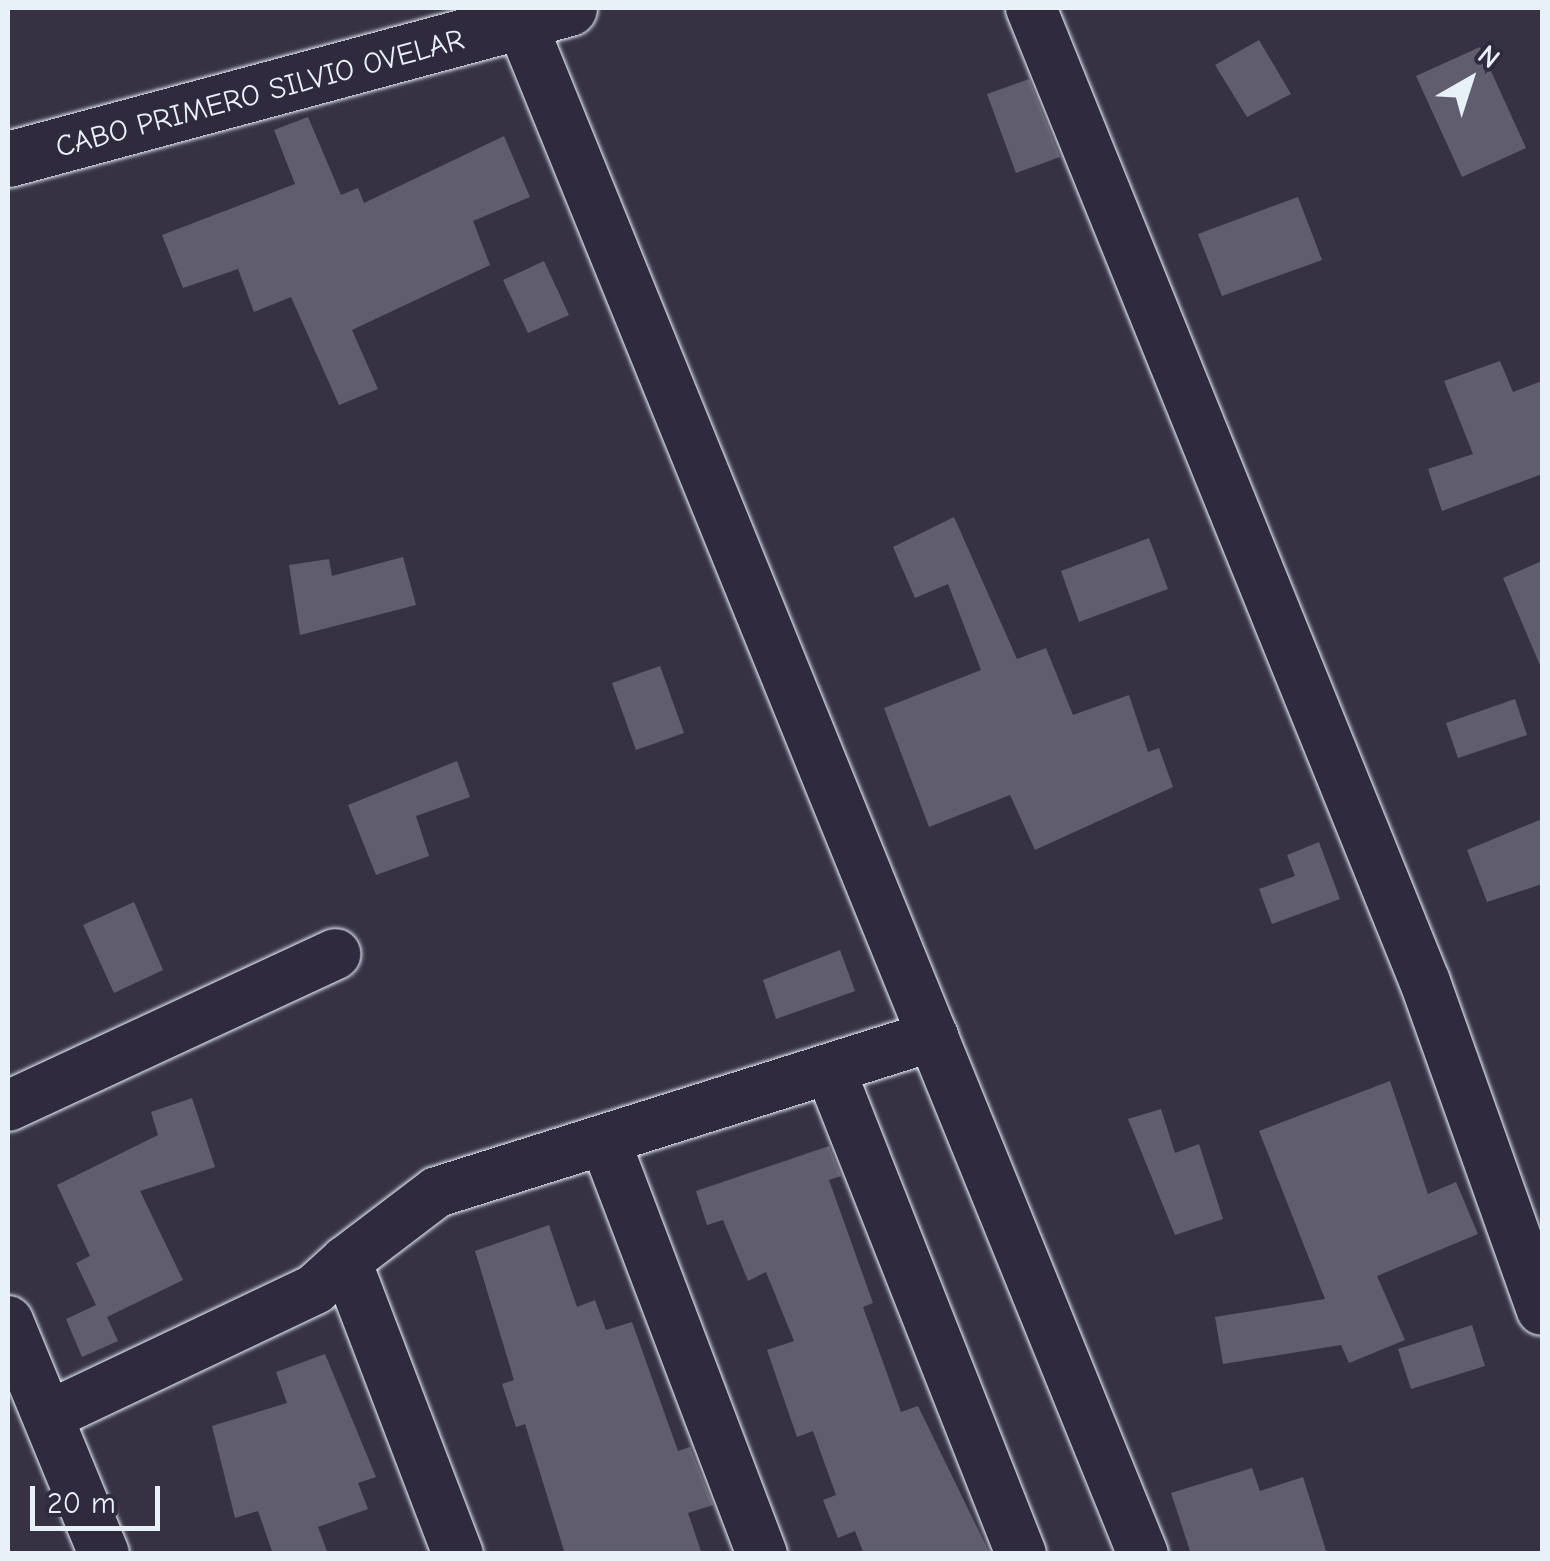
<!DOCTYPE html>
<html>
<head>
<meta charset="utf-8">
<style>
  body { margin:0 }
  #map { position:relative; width:1550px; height:1561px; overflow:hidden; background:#363244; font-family:"Comic Neue",sans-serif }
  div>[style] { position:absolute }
  .building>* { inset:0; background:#605e6e }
  .roads { filter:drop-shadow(0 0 2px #e8f1f8) drop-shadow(0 0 2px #e8f1f8) }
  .minor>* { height:50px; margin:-25px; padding:0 25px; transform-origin:25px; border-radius:25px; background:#2f2a3d }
  .major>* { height:55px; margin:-27.5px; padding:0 27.5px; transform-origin:27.5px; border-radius:27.5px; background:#2f2a3d }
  span { translate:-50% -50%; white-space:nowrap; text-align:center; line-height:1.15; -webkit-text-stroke:8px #2f2a3d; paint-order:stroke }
  .street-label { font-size:30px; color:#e8f1f8 }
  .frame { position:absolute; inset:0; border:10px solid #e8f1f8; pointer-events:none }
  .north { position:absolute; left:1420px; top:30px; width:100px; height:100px; -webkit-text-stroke:8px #2f2a3d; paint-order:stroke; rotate:39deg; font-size:28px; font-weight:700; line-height:40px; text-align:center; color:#e8f1f8 }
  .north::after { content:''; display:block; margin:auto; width:35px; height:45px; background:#e8f1f8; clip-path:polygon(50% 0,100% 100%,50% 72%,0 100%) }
  .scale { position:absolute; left:30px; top:1486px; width:130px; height:45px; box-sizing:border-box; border:5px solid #e8f1f8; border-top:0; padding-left:12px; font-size:30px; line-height:35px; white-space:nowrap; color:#e8f1f8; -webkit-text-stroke:8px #2f2a3d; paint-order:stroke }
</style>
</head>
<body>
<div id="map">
  <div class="building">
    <div style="clip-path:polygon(1259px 40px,1291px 94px,1247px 117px,1215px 65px)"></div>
    <div style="clip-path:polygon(1480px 47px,1526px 148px,1462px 177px,1416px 76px)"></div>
    <div style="clip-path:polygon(1029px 79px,1060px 157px,1016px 173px,987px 94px)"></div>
    <div style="clip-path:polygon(308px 117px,341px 195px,358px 188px,364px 203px,504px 136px,530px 197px,473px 221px,490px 265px,352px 330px,378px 389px,339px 405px,291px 297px,254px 312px,238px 269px,183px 288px,162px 235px,295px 184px,274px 130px)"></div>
    <div style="clip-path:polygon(1298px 197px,1322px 260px,1222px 296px,1198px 234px)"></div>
    <div style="clip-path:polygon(544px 261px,569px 315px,528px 333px,503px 280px)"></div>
    <div style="clip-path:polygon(1500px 361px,1513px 392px,1542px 381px,1542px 474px,1442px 511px,1428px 469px,1473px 454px,1444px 381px)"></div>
    <div style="clip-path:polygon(954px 517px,1017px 659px,1046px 648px,1073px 715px,1129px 695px,1148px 752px,1159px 748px,1173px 787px,1035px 850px,1010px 795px,929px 827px,884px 708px,981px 670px,948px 584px,915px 598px,893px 547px)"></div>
    <div style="clip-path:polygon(1149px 538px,1168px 589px,1079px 622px,1061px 571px)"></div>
    <div style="clip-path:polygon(403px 557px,416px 605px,300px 635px,289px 565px,329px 559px,332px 576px)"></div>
    <div style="clip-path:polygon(1542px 561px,1542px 670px,1503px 578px)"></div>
    <div style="clip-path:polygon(660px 666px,684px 733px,636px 750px,612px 683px)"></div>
    <div style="clip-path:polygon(1515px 699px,1527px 735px,1458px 758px,1446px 723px)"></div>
    <div style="clip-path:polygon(457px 761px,470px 797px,416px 816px,429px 856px,376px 875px,348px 805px)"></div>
    <div style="clip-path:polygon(1542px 819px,1542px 884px,1487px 902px,1467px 850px)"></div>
    <div style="clip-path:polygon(1319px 842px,1340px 899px,1272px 924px,1259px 889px,1295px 876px,1287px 855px)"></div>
    <div style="clip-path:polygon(134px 902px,163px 970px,114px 993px,83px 925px)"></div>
    <div style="clip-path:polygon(840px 950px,855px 991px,776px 1019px,763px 980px)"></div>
    <div style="clip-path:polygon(1390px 1081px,1428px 1194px,1456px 1182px,1478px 1234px,1377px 1276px,1405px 1340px,1349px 1363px,1341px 1345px,1223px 1364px,1215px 1317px,1325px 1299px,1259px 1131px)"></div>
    <div style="clip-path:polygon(192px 1098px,215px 1167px,140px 1191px,183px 1280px,107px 1317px,118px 1341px,82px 1357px,66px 1319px,96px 1305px,76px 1263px,90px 1256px,57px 1185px,158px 1135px,151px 1112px)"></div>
    <div style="clip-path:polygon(1161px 1109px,1175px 1153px,1199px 1144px,1223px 1219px,1175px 1235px,1128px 1119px)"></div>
    <div style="clip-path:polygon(829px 1146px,841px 1176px,829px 1180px,873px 1303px,863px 1307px,901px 1412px,918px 1406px,990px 1554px,864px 1554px,855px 1531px,838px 1538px,823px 1500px,836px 1495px,813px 1431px,797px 1437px,767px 1350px,794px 1341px,766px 1272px,748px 1281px,723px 1220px,707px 1225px,696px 1191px)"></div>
    <div style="clip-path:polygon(549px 1225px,577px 1307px,595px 1300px,606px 1330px,632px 1322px,678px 1451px,690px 1447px,713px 1505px,688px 1513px,702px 1554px,565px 1554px,525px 1424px,516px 1427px,502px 1384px,514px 1380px,475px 1251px)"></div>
    <div style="clip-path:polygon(1472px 1325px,1485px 1366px,1411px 1389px,1398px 1349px)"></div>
    <div style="clip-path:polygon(325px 1354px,376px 1477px,358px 1483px,368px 1509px,318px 1527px,328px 1554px,273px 1554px,258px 1511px,235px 1518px,212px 1426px,287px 1403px,276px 1372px)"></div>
    <div style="clip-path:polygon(1252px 1468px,1260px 1491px,1303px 1477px,1327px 1554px,1191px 1554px,1171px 1493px)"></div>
  </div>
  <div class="roads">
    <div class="minor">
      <div style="left:1031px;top:8px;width:1051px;rotate:67.98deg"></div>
      <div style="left:1425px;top:982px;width:348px;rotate:70.4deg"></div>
      <div style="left:522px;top:25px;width:1650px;rotate:67.9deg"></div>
      <div style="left:830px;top:1070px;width:520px;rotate:68.46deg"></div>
      <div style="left:8px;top:1106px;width:361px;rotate:-24.9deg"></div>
      <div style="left:605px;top:1141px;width:442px;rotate:69.2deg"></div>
      <div style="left:346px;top:1261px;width:114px;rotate:-37.2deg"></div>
      <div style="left:437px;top:1192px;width:520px;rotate:-17.46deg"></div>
      <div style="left:8px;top:1321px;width:252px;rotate:67.6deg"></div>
      <div style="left:48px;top:1416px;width:296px;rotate:-25.4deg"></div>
      <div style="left:315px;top:1289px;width:42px;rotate:-42.1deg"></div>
      <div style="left:346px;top:1261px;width:314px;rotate:69.1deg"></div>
    </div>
    <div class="major">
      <div style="left:8px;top:159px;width:581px;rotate:-15.06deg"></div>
    </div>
  </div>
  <div class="street-label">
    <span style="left:260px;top:94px;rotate:-15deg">CABO PRIMERO SILVIO OVELAR</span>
  </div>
  <div class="frame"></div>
  <div class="north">N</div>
  <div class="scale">20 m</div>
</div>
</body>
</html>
